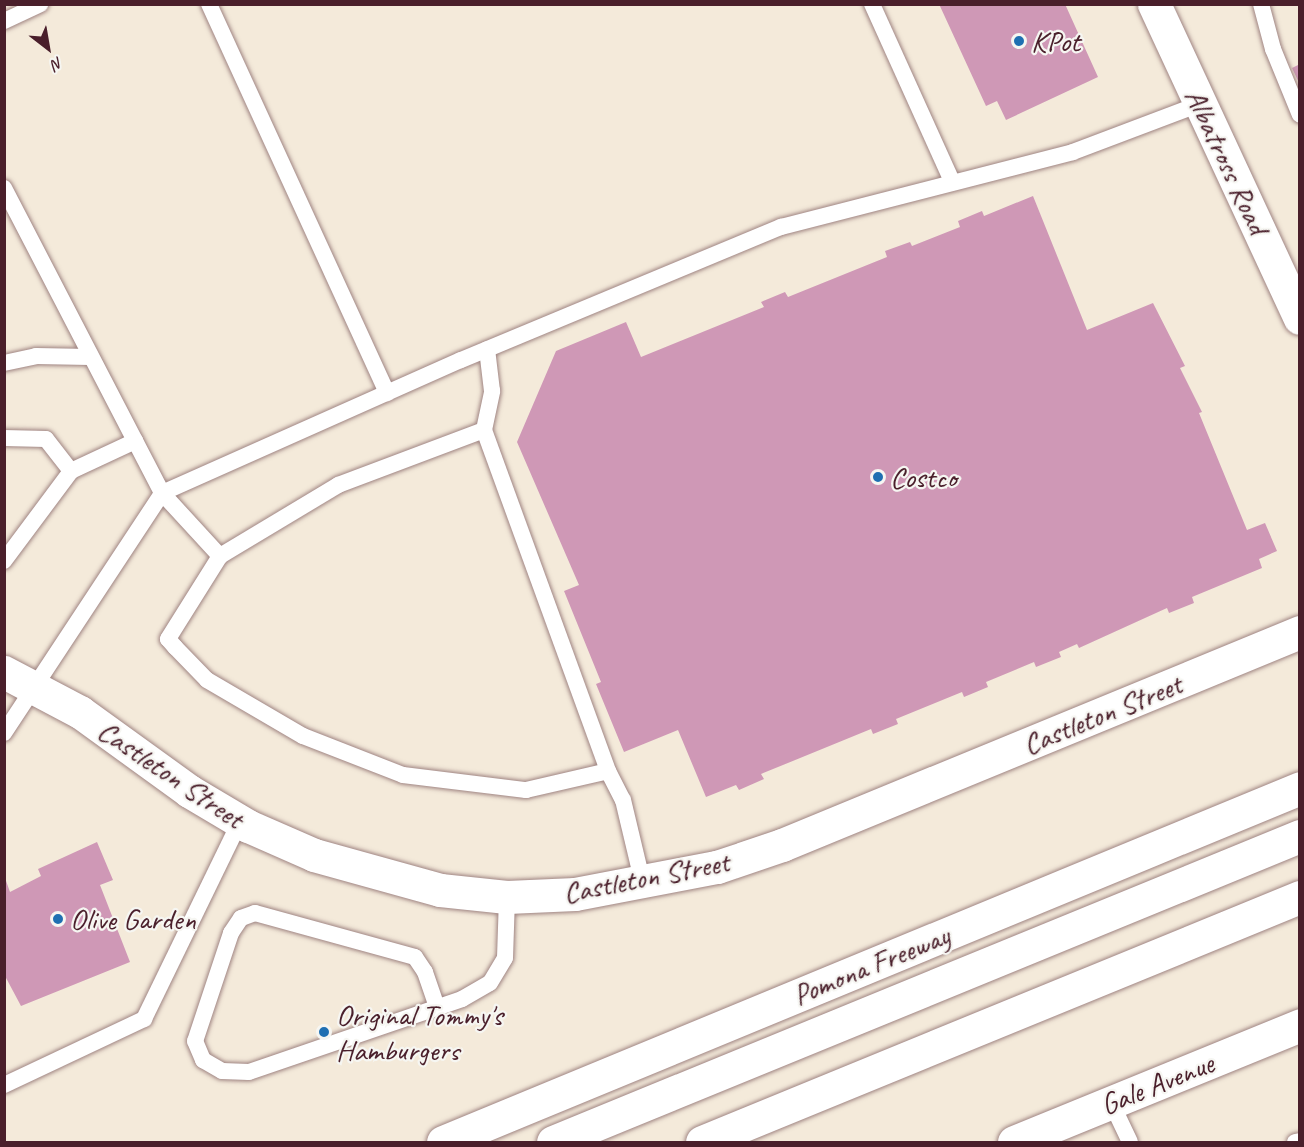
<!DOCTYPE html>
<html>
<head>
<meta charset="utf-8">
<style>
  body { margin:0 }
  #map { position:relative; width:1304px; height:1147px; overflow:hidden; background:#f4eada; font-family:Caveat,sans-serif }
  div>[style] { position:absolute }
  .building>* { inset:0; background:#cf98b6 }
  .roads { filter:drop-shadow(0 0 2px #9f8482) drop-shadow(0 0 2px #9f8482) }
  .lane>* { height:16px; margin:-8px; padding:0 8px; transform-origin:8px; border-radius:8px; background:#fff }
  .secondary>* { height:33px; margin:-16.5px; padding:0 16.5px; transform-origin:16.5px; border-radius:16.5px; background:#fff }
  .highway>* { height:33px; margin:-16.5px; padding:0 16.5px; transform-origin:16.5px; border-radius:16.5px; background:#fff }
  .dots>* { width:16px; height:16px; translate:-50% -50%; box-sizing:border-box; border:3px solid #f6f6f2; border-radius:50% }
  span { translate:-50% -50%; white-space:nowrap; text-align:center; line-height:1.15; -webkit-text-stroke:4.5px #f6f6f2; paint-order:stroke }
  .poi-label { font-size:30px; color:#4a1f2b }
  .left { translate:0 -50%; text-align:left }
  .street-label { font-size:30px; color:#4a1f2b }
  .frame { position:absolute; inset:0; border:6px solid #4a1f2b; pointer-events:none }
  .north { position:absolute; left:18px; top:18px; width:60px; height:60px; -webkit-text-stroke:4px #f6f6f2; paint-order:stroke; rotate:149deg; font-size:16px; font-weight:700; line-height:24px; text-align:center; color:#4a1f2b }
  .north::after { content:''; display:block; margin:auto; width:21px; height:27px; background:#4a1f2b; clip-path:polygon(50% 0,100% 100%,50% 72%,0 100%) }
</style>
</head>
<body>
<div id="map">
  <div class="building">
    <div style="clip-path:polygon(939px 4px,1065px 4px,1098px 77px,1006px 120px,997px 101px,986px 106px)"></div>
    <div style="clip-path:polygon(1300px 64px,1300px 85px,1292px 68px)"></div>
    <div style="clip-path:polygon(1033px 196px,1087px 330px,1153px 303px,1185px 366px,1180px 368px,1202px 412px,1199px 413px,1247px 530px,1265px 523px,1277px 551px,1259px 559px,1262px 568px,1192px 597px,1194px 603px,1169px 613px,1167px 608px,1079px 648px,1077px 644px,1059px 652px,1061px 657px,1036px 667px,1034px 662px,986px 682px,988px 687px,964px 697px,962px 692px,896px 719px,898px 724px,873px 734px,871px 729px,761px 774px,764px 779px,739px 790px,736px 785px,706px 797px,678px 730px,624px 752px,596px 684px,601px 682px,564px 591px,579px 585px,517px 442px,556px 351px,626px 322px,641px 357px,764px 307px,761px 302px,785px 292px,788px 297px,887px 257px,885px 251px,910px 242px,912px 246px,960px 227px,958px 221px,982px 211px,984px 216px)"></div>
    <div style="clip-path:polygon(97px 842px,113px 880px,100px 885px,130px 962px,21px 1006px,5px 976px,5px 878px,10px 892px,41px 876px,38px 869px)"></div>
  </div>
  <div class="roads">
    <div class="lane">
      <div style="left:209px;top:4px;width:428px;rotate:65.4deg"></div>
      <div style="left:872px;top:4px;width:194px;rotate:65.7deg"></div>
      <div style="left:1261px;top:4px;width:47px;rotate:75.1deg"></div>
      <div style="left:1273px;top:49px;width:71px;rotate:67.8deg"></div>
      <div style="left:4px;top:21px;width:40px;rotate:-25deg"></div>
      <div style="left:4px;top:188px;width:343px;rotate:62.6deg"></div>
      <div style="left:162px;top:493px;width:86px;rotate:47.4deg"></div>
      <div style="left:220px;top:556px;width:98px;rotate:122.1deg"></div>
      <div style="left:168px;top:639px;width:11px;rotate:49deg"></div>
      <div style="left:175px;top:647px;width:46px;rotate:45.9deg"></div>
      <div style="left:207px;top:680px;width:111px;rotate:30.3deg"></div>
      <div style="left:303px;top:736px;width:107px;rotate:21.3deg"></div>
      <div style="left:403px;top:775px;width:124px;rotate:7deg"></div>
      <div style="left:526px;top:790px;width:84px;rotate:-13deg"></div>
      <div style="left:608px;top:771px;width:33px;rotate:63deg"></div>
      <div style="left:623px;top:800px;width:86px;rotate:76.6deg"></div>
      <div style="left:4px;top:363px;width:33px;rotate:-12deg"></div>
      <div style="left:36px;top:356px;width:54px;rotate:1.1deg"></div>
      <div style="left:484px;top:430px;width:40px;rotate:-78deg"></div>
      <div style="left:492px;top:391px;width:42px;rotate:-96.8deg"></div>
      <div style="left:4px;top:438px;width:42px;rotate:1.4deg"></div>
      <div style="left:46px;top:439px;width:41px;rotate:52deg"></div>
      <div style="left:220px;top:556px;width:138px;rotate:-31deg"></div>
      <div style="left:338px;top:485px;width:156px;rotate:-20.6deg"></div>
      <div style="left:484px;top:430px;width:363px;rotate:70deg"></div>
      <div style="left:4px;top:561px;width:112px;rotate:-53.3deg"></div>
      <div style="left:71px;top:471px;width:71px;rotate:-25.1deg"></div>
      <div style="left:4px;top:733px;width:287px;rotate:-56.6deg"></div>
      <div style="left:162px;top:493px;width:327px;rotate:-24deg"></div>
      <div style="left:461px;top:360px;width:347px;rotate:-22.6deg"></div>
      <div style="left:781px;top:227px;width:301px;rotate:-14.4deg"></div>
      <div style="left:1073px;top:152px;width:136px;rotate:-20.7deg"></div>
      <div style="left:437px;top:1007px;width:37px;rotate:-109deg"></div>
      <div style="left:425px;top:972px;width:18px;rotate:-124deg"></div>
      <div style="left:415px;top:957px;width:166px;rotate:-164.6deg"></div>
      <div style="left:255px;top:913px;width:15px;rotate:160deg"></div>
      <div style="left:241px;top:918px;width:18px;rotate:124deg"></div>
      <div style="left:231px;top:933px;width:114px;rotate:108.4deg"></div>
      <div style="left:195px;top:1041px;width:21px;rotate:67deg"></div>
      <div style="left:203px;top:1060px;width:22px;rotate:30deg"></div>
      <div style="left:222px;top:1071px;width:27px;rotate:2deg"></div>
      <div style="left:249px;top:1072px;width:225px;rotate:-18.9deg"></div>
      <div style="left:462px;top:999px;width:32px;rotate:-30deg"></div>
      <div style="left:490px;top:983px;width:29px;rotate:-59deg"></div>
      <div style="left:505px;top:958px;width:61px;rotate:-88.1deg"></div>
      <div style="left:4px;top:1085px;width:155px;rotate:-25.2deg"></div>
      <div style="left:144px;top:1019px;width:220px;rotate:-64.1deg"></div>
      <div style="left:1111px;top:1102px;width:44px;rotate:64.6deg"></div>
      <div style="left:1295px;top:1142px;width:5px;rotate:-11deg"></div>
    </div>
    <div class="secondary">
      <div style="left:1154px;top:4px;width:346px;rotate:65.1deg"></div>
      <div style="left:4px;top:672px;width:86px;rotate:27.8deg"></div>
      <div style="left:80px;top:712px;width:135px;rotate:35.9deg"></div>
      <div style="left:189px;top:791px;width:69px;rotate:30.7deg"></div>
      <div style="left:248px;top:826px;width:72px;rotate:23.7deg"></div>
      <div style="left:314px;top:855px;width:131px;rotate:15.5deg"></div>
      <div style="left:440px;top:890px;width:67px;rotate:6deg"></div>
      <div style="left:507px;top:897px;width:68px;rotate:-2.5deg"></div>
      <div style="left:575px;top:894px;width:145px;rotate:-10.8deg"></div>
      <div style="left:717px;top:867px;width:69px;rotate:-18.7deg"></div>
      <div style="left:782px;top:845px;width:560px;rotate:-22.35deg"></div>
      <div style="left:1014px;top:1142px;width:309px;rotate:-22.2deg"></div>
    </div>
    <div class="highway">
      <div style="left:443px;top:1142px;width:927px;rotate:-22.44deg"></div>
      <div style="left:553px;top:1142px;width:807px;rotate:-22.28deg"></div>
      <div style="left:702px;top:1142px;width:646px;rotate:-22.28deg"></div>
    </div>
  </div>
  <div class="dots">
    <div style="left:1019px;top:41px;background:#1f6fb2"></div>
    <div style="left:878px;top:477px;background:#1f6fb2"></div>
    <div style="left:58px;top:919px;background:#1f6fb2"></div>
    <div style="left:324px;top:1032px;background:#1f6fb2"></div>
  </div>
  <div class="poi-label">
    <span class="left" style="left:1031px;top:41px">KPot</span>
    <span class="left" style="left:890px;top:477px">Costco</span>
    <span class="left" style="left:70px;top:919px">Olive Garden</span>
    <span class="left" style="left:336px;top:1032px">Original Tommy's<br>Hamburgers</span>
  </div>
  <div class="street-label">
    <span style="left:1227px;top:161px;rotate:65deg">Albatross Road</span>
    <span style="left:1102px;top:714px;rotate:-22deg">Castleton Street</span>
    <span style="left:171px;top:774px;rotate:34deg">Castleton Street</span>
    <span style="left:646px;top:877px;rotate:-11deg">Castleton Street</span>
    <span style="left:871px;top:965px;rotate:-22deg">Pomona Freeway</span>
    <span style="left:1157px;top:1084px;rotate:-22deg">Gale Avenue</span>
  </div>
  <div class="frame"></div>
  <div class="north">N</div>
</div>
</body>
</html>
